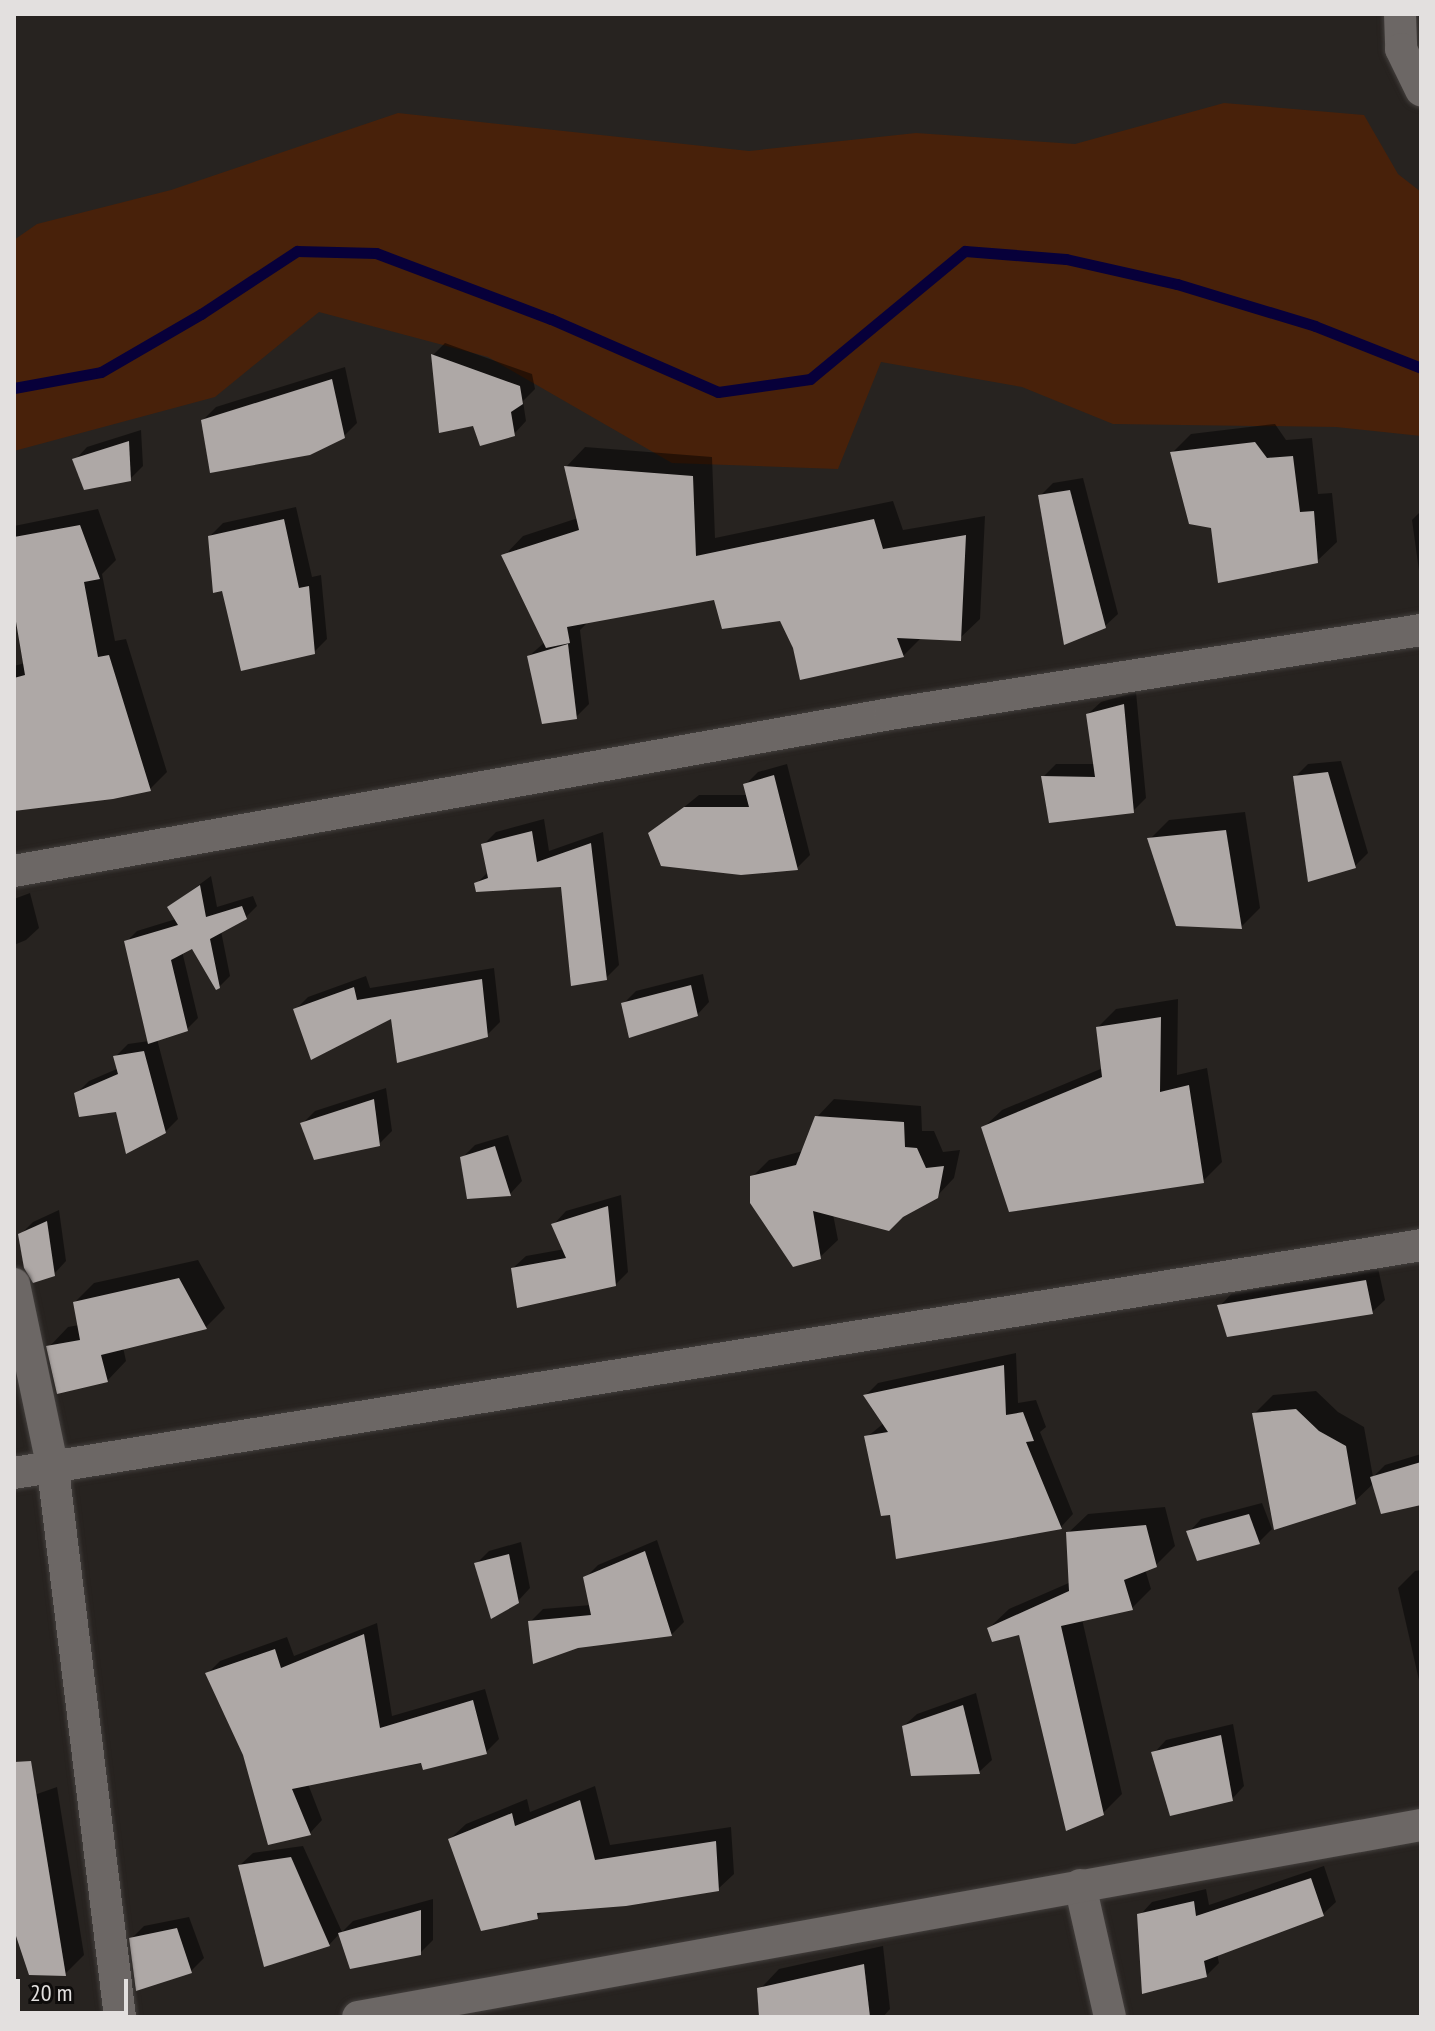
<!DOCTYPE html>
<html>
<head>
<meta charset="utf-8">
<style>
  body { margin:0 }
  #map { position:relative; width:1435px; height:2031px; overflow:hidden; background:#272320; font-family:"PT Sans Narrow",sans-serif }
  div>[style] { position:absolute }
  .green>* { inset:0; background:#48210a }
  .shadow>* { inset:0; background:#0007 }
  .stream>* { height:11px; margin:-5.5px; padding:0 5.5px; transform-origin:5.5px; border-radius:5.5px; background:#07003a }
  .building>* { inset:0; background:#aea8a6 }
  .roads { filter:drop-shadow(0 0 2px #433f3d) drop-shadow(0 0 2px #433f3d) }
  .minor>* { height:32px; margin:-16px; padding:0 16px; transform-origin:16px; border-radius:16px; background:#6c6765 }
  span { translate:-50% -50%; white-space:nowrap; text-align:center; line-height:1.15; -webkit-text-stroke:8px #0e0c0b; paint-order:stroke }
  .frame { position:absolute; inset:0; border:16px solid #e3e0df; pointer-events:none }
  .scale { position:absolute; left:16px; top:1979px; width:112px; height:36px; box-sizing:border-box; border:4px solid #e3e0df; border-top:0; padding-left:10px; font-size:24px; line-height:28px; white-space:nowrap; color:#e3e0df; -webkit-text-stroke:6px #0e0c0b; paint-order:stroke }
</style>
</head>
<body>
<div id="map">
  <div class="green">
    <div style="clip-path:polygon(1224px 103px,1364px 115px,1398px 174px,1421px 192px,1421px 436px,1336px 427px,1113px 424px,1022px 387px,881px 362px,838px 469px,672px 463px,488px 357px,319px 312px,215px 397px,14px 451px,14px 240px,37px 224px,171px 190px,398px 113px,749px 151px,916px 133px,1075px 144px)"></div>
  </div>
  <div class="shadow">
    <div style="clip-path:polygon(445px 343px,532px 374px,535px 389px,523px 401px,526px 421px,514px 434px,474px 424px,433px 355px)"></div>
    <div style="clip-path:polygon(345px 367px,357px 423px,344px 436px,203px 420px,216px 407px)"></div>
    <div style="clip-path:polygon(1275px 424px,1286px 440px,1312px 438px,1318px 494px,1332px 493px,1337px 542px,1317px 561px,1213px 526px,1172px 453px,1191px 434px)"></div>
    <div style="clip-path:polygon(141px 430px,143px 466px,130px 479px,75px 460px,87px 447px)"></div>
    <div style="clip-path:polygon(585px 447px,712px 457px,715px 538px,893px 501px,903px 530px,985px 516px,980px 619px,960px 638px,922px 637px,903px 656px,715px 598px,589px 621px,580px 630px,589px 704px,576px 717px,529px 656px,545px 642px,504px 556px,523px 536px,578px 518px,566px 467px)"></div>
    <div style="clip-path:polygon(1083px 478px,1118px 614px,1105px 626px,1040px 496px,1053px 483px)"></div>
    <div style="clip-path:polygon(296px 507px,312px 577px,321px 575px,327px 639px,314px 652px,210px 536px,223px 523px)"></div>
    <div style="clip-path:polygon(98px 509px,116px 560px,102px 574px,115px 641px,126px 639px,167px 772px,150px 789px,14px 809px,14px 666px,25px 663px,14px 599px,14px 526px)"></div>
    <div style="clip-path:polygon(1421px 511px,1421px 585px,1412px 520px)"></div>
    <div style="clip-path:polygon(1136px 692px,1146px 798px,1133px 811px,1043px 777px,1056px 764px,1095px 764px,1088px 714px,1101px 702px)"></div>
    <div style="clip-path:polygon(1341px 761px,1368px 853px,1355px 866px,1296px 776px,1308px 764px)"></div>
    <div style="clip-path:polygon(787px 764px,810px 855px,797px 868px,651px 834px,699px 795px,748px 795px,745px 785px,758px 772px)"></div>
    <div style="clip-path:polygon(1245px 812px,1260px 908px,1241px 927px,1150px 839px,1169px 820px)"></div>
    <div style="clip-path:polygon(544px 819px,549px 851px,603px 832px,619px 965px,606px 978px,563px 885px,476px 884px,489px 871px,483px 845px,496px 832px)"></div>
    <div style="clip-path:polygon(211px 876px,217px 907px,253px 896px,257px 906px,246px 917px,221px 931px,230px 976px,219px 987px,192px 946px,182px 951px,198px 1018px,187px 1029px,157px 1039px,178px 1119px,165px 1132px,76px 1094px,89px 1081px,119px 1068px,115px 1057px,128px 1044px,149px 1041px,126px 942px,137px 931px,176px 919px,169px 907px)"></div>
    <div style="clip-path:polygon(30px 893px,39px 928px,26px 940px,14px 945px,14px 899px)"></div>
    <div style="clip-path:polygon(494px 968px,500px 1022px,487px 1035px,393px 1016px,295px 1010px,308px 997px,366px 976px,370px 988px)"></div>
    <div style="clip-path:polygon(703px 974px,709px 1002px,697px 1015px,623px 1004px,636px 991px)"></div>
    <div style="clip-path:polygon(1178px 999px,1177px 1075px,1207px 1068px,1222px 1162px,1203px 1181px,983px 1128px,1002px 1110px,1103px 1068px,1098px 1027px,1116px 1009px)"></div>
    <div style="clip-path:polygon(386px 1088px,392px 1131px,379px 1144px,302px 1124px,315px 1111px)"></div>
    <div style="clip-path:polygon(834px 1099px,921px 1106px,922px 1131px,934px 1131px,943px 1152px,960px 1150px,954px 1178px,937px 1196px,833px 1214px,838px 1240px,820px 1257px,752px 1177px,769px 1160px,803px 1151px,817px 1117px)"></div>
    <div style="clip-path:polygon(508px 1135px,522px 1181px,510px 1194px,462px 1158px,475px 1145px)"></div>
    <div style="clip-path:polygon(621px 1195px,628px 1272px,615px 1285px,513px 1268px,526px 1256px,565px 1249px,554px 1224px,566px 1211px)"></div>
    <div style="clip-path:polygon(59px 1210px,66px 1261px,54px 1274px,20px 1235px,33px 1222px)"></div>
    <div style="clip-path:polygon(198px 1260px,225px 1308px,206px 1327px,123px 1347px,126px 1361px,107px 1381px,49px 1347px,68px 1327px,79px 1325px,75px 1302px,94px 1283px)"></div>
    <div style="clip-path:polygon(1378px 1268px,1385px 1300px,1372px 1312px,1220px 1306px,1232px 1293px)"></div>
    <div style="clip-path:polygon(1016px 1353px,1018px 1403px,1036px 1400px,1046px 1427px,1040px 1432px,1073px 1514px,1061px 1527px,891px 1512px,867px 1437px,884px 1423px,866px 1395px,878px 1383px)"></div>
    <div style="clip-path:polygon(1316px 1391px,1338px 1412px,1364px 1427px,1373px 1477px,1385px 1465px,1421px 1454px,1421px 1503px,1374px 1483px,1354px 1502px,1254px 1414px,1273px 1395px)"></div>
    <div style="clip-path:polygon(1262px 1503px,1272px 1529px,1259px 1542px,1189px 1532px,1201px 1519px)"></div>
    <div style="clip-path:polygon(1165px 1507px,1175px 1546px,1156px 1565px,1145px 1569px,1151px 1589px,1132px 1608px,1082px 1619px,1122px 1794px,1103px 1813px,1021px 1633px,989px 1628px,1009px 1609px,1071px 1582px,1068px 1533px,1088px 1514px)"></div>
    <div style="clip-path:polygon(657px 1540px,684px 1622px,672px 1634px,578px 1646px,530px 1622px,543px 1609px,591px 1605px,585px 1578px,598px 1565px)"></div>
    <div style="clip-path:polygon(521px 1542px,530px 1588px,518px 1601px,477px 1563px,489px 1551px)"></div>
    <div style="clip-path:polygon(1421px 1570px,1421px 1689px,1398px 1588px,1415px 1571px)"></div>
    <div style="clip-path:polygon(377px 1623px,392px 1716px,485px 1689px,499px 1739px,486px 1752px,308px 1784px,322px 1820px,310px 1833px,245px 1755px,207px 1674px,220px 1661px,287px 1637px,294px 1656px)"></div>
    <div style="clip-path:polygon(976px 1693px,992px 1760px,979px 1772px,904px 1726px,917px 1714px)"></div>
    <div style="clip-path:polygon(1233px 1724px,1244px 1786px,1232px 1799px,1154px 1753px,1166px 1740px)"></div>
    <div style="clip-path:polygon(595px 1786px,610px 1845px,731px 1827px,734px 1874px,718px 1889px,543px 1911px,537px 1917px,450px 1839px,466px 1824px,527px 1799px,530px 1812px)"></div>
    <div style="clip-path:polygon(57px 1787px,84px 1955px,65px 1974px,14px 1924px,14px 1806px,20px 1800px)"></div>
    <div style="clip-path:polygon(303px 1846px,342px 1932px,353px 1921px,433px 1899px,433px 1940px,420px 1953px,340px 1933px,329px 1945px,240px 1865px,253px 1853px)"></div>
    <div style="clip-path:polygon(1324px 1866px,1336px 1902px,1323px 1914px,1217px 1954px,1219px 1963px,1206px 1976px,1140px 1915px,1152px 1902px,1206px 1889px,1209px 1905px)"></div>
    <div style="clip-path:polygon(189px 1917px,204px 1958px,191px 1971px,132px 1938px,144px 1926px)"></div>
    <div style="clip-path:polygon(883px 1946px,890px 2009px,883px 2017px,761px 2017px,760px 1989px,779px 1969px)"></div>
  </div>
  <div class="stream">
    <div style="left:14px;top:388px;width:88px;rotate:-10.4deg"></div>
    <div style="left:101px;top:372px;width:116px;rotate:-30.1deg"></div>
    <div style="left:201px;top:314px;width:115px;rotate:-33.3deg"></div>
    <div style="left:297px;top:251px;width:79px;rotate:1.5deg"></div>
    <div style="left:376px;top:253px;width:187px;rotate:20.7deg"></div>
    <div style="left:551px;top:319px;width:182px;rotate:23.6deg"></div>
    <div style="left:718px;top:392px;width:93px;rotate:-8deg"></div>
    <div style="left:810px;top:379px;width:201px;rotate:-39.6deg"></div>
    <div style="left:965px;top:251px;width:101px;rotate:4.5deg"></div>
    <div style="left:1066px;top:259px;width:114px;rotate:12.7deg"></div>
    <div style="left:1177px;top:284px;width:144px;rotate:16.9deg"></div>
    <div style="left:1315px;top:326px;width:114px;rotate:21.6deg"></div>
  </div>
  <div class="building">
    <div style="clip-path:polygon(431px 354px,520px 386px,523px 404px,511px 412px,515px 436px,480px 446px,473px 426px,439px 433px)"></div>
    <div style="clip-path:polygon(332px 379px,345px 438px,310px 455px,210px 473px,201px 420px)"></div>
    <div style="clip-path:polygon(129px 441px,131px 481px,84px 490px,72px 459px)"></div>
    <div style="clip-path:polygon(1255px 442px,1267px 458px,1293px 456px,1300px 512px,1314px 511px,1318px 563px,1218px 583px,1211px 528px,1189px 524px,1170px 452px)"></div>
    <div style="clip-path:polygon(564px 466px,693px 476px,696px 556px,874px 519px,883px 549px,966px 535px,961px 641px,897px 638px,904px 657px,800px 680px,793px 648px,780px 621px,722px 629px,714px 600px,567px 627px,570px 643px,546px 648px,501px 555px,579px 530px)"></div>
    <div style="clip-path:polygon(1070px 490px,1106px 628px,1064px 645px,1038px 495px)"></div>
    <div style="clip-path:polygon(284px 519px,299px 588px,309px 586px,315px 654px,241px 671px,222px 591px,213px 593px,208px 536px)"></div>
    <div style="clip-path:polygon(80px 525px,100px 579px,84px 582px,98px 657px,109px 655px,151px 791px,113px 799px,14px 811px,14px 678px,25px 675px,14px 610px,14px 537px)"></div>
    <div style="clip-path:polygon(568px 644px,577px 719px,542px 724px,527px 656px)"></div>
    <div style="clip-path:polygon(1124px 704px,1134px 813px,1049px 823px,1041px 776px,1095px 777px,1086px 714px)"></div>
    <div style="clip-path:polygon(1328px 772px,1356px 868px,1308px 882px,1293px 776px)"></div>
    <div style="clip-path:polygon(774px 775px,798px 870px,741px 875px,661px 866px,648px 833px,684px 807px,749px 807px,743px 784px)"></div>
    <div style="clip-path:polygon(1226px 830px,1242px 929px,1176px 926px,1147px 838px)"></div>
    <div style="clip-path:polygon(532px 831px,537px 862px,591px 843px,607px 980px,571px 986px,561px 887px,476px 892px,474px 883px,488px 878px,481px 844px)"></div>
    <div style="clip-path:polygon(200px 885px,206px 917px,242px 906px,247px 919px,210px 939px,220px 988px,216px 990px,192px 949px,171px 960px,188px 1031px,148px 1044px,124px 941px,178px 925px,167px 907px)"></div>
    <div style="clip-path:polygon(482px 979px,488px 1037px,397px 1063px,391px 1019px,311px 1060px,293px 1009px,354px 987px,357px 1000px)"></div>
    <div style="clip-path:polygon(691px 985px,698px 1016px,629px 1038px,621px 1003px)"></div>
    <div style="clip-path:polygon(1161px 1017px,1160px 1092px,1189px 1085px,1204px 1183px,1009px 1212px,981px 1127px,1102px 1077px,1096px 1027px)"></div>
    <div style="clip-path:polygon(144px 1051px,166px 1133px,126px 1154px,116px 1112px,79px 1117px,74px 1093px,118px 1074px,113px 1056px)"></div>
    <div style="clip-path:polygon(374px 1099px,380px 1146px,314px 1160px,300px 1123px)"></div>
    <div style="clip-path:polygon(815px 1116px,904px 1122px,905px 1147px,917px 1148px,926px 1168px,944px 1166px,938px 1198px,903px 1217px,889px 1231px,813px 1211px,821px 1259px,793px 1267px,750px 1203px,750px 1176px,796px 1165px)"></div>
    <div style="clip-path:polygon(495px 1146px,511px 1196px,467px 1199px,460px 1157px)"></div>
    <div style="clip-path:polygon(608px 1206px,616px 1286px,517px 1308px,511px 1268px,566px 1258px,551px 1224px)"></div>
    <div style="clip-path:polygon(47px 1221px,55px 1276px,33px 1283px,24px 1268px,18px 1234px)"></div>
    <div style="clip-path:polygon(179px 1278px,207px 1329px,101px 1355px,108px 1382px,57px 1394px,46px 1346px,80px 1340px,73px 1302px)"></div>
    <div style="clip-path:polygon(1366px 1280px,1373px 1314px,1227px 1337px,1217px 1305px)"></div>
    <div style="clip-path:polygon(1004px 1365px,1006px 1415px,1023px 1412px,1034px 1441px,1026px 1442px,1062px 1529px,896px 1559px,890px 1515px,881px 1516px,864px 1436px,888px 1432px,863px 1395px)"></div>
    <div style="clip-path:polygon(1296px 1409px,1319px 1431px,1346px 1446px,1356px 1504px,1274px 1530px,1252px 1413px)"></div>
    <div style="clip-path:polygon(1421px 1462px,1421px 1505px,1381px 1514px,1370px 1477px)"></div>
    <div style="clip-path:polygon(1249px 1514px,1260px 1544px,1197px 1561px,1186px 1531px)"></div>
    <div style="clip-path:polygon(1146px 1525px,1157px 1567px,1124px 1580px,1133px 1610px,1061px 1626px,1104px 1815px,1066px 1831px,1019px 1635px,992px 1642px,987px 1628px,1069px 1591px,1066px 1532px)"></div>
    <div style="clip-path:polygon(645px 1551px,672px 1636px,578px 1648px,533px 1664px,528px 1621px,591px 1615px,583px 1577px)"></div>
    <div style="clip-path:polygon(509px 1554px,519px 1603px,491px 1619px,474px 1563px)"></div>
    <div style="clip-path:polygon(364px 1634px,380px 1728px,473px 1700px,487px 1754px,423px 1770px,421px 1763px,292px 1789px,311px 1835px,268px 1845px,243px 1755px,205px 1673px,275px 1649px,281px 1668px)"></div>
    <div style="clip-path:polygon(963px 1705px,980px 1774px,911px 1776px,902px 1726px)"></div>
    <div style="clip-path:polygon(1221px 1735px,1233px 1801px,1170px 1816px,1151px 1752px)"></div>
    <div style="clip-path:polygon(31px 1761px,66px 1976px,29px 1975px,14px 1930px,14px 1762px)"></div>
    <div style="clip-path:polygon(580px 1800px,595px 1860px,716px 1841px,719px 1891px,626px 1906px,537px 1913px,538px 1919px,481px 1931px,448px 1839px,512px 1813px,515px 1826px)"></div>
    <div style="clip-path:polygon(291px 1857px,330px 1946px,264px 1967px,238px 1865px)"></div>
    <div style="clip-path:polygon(1311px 1878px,1324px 1916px,1204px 1961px,1207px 1977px,1142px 1994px,1137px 1914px,1194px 1901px,1196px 1916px)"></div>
    <div style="clip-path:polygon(421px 1910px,421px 1955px,350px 1969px,338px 1933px)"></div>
    <div style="clip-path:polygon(177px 1928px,192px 1973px,136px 1991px,129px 1938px)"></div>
    <div style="clip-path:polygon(864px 1964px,870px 2017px,759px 2017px,757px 1988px)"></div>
  </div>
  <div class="roads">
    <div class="minor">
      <div style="left:1400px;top:14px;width:35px;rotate:88deg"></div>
      <div style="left:1401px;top:49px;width:46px;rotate:64deg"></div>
      <div style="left:14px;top:871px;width:890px;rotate:-10.16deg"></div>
      <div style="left:890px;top:714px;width:538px;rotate:-8.99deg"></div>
      <div style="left:14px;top:1284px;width:189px;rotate:78.1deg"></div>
      <div style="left:53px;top:1469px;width:552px;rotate:83.03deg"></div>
      <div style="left:14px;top:1473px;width:1425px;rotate:-9.2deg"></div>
      <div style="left:1080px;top:1885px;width:135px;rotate:77.2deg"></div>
      <div style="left:358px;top:2017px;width:1080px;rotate:-10.24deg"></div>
    </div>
  </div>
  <div class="frame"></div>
  <div class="scale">20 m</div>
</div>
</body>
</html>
